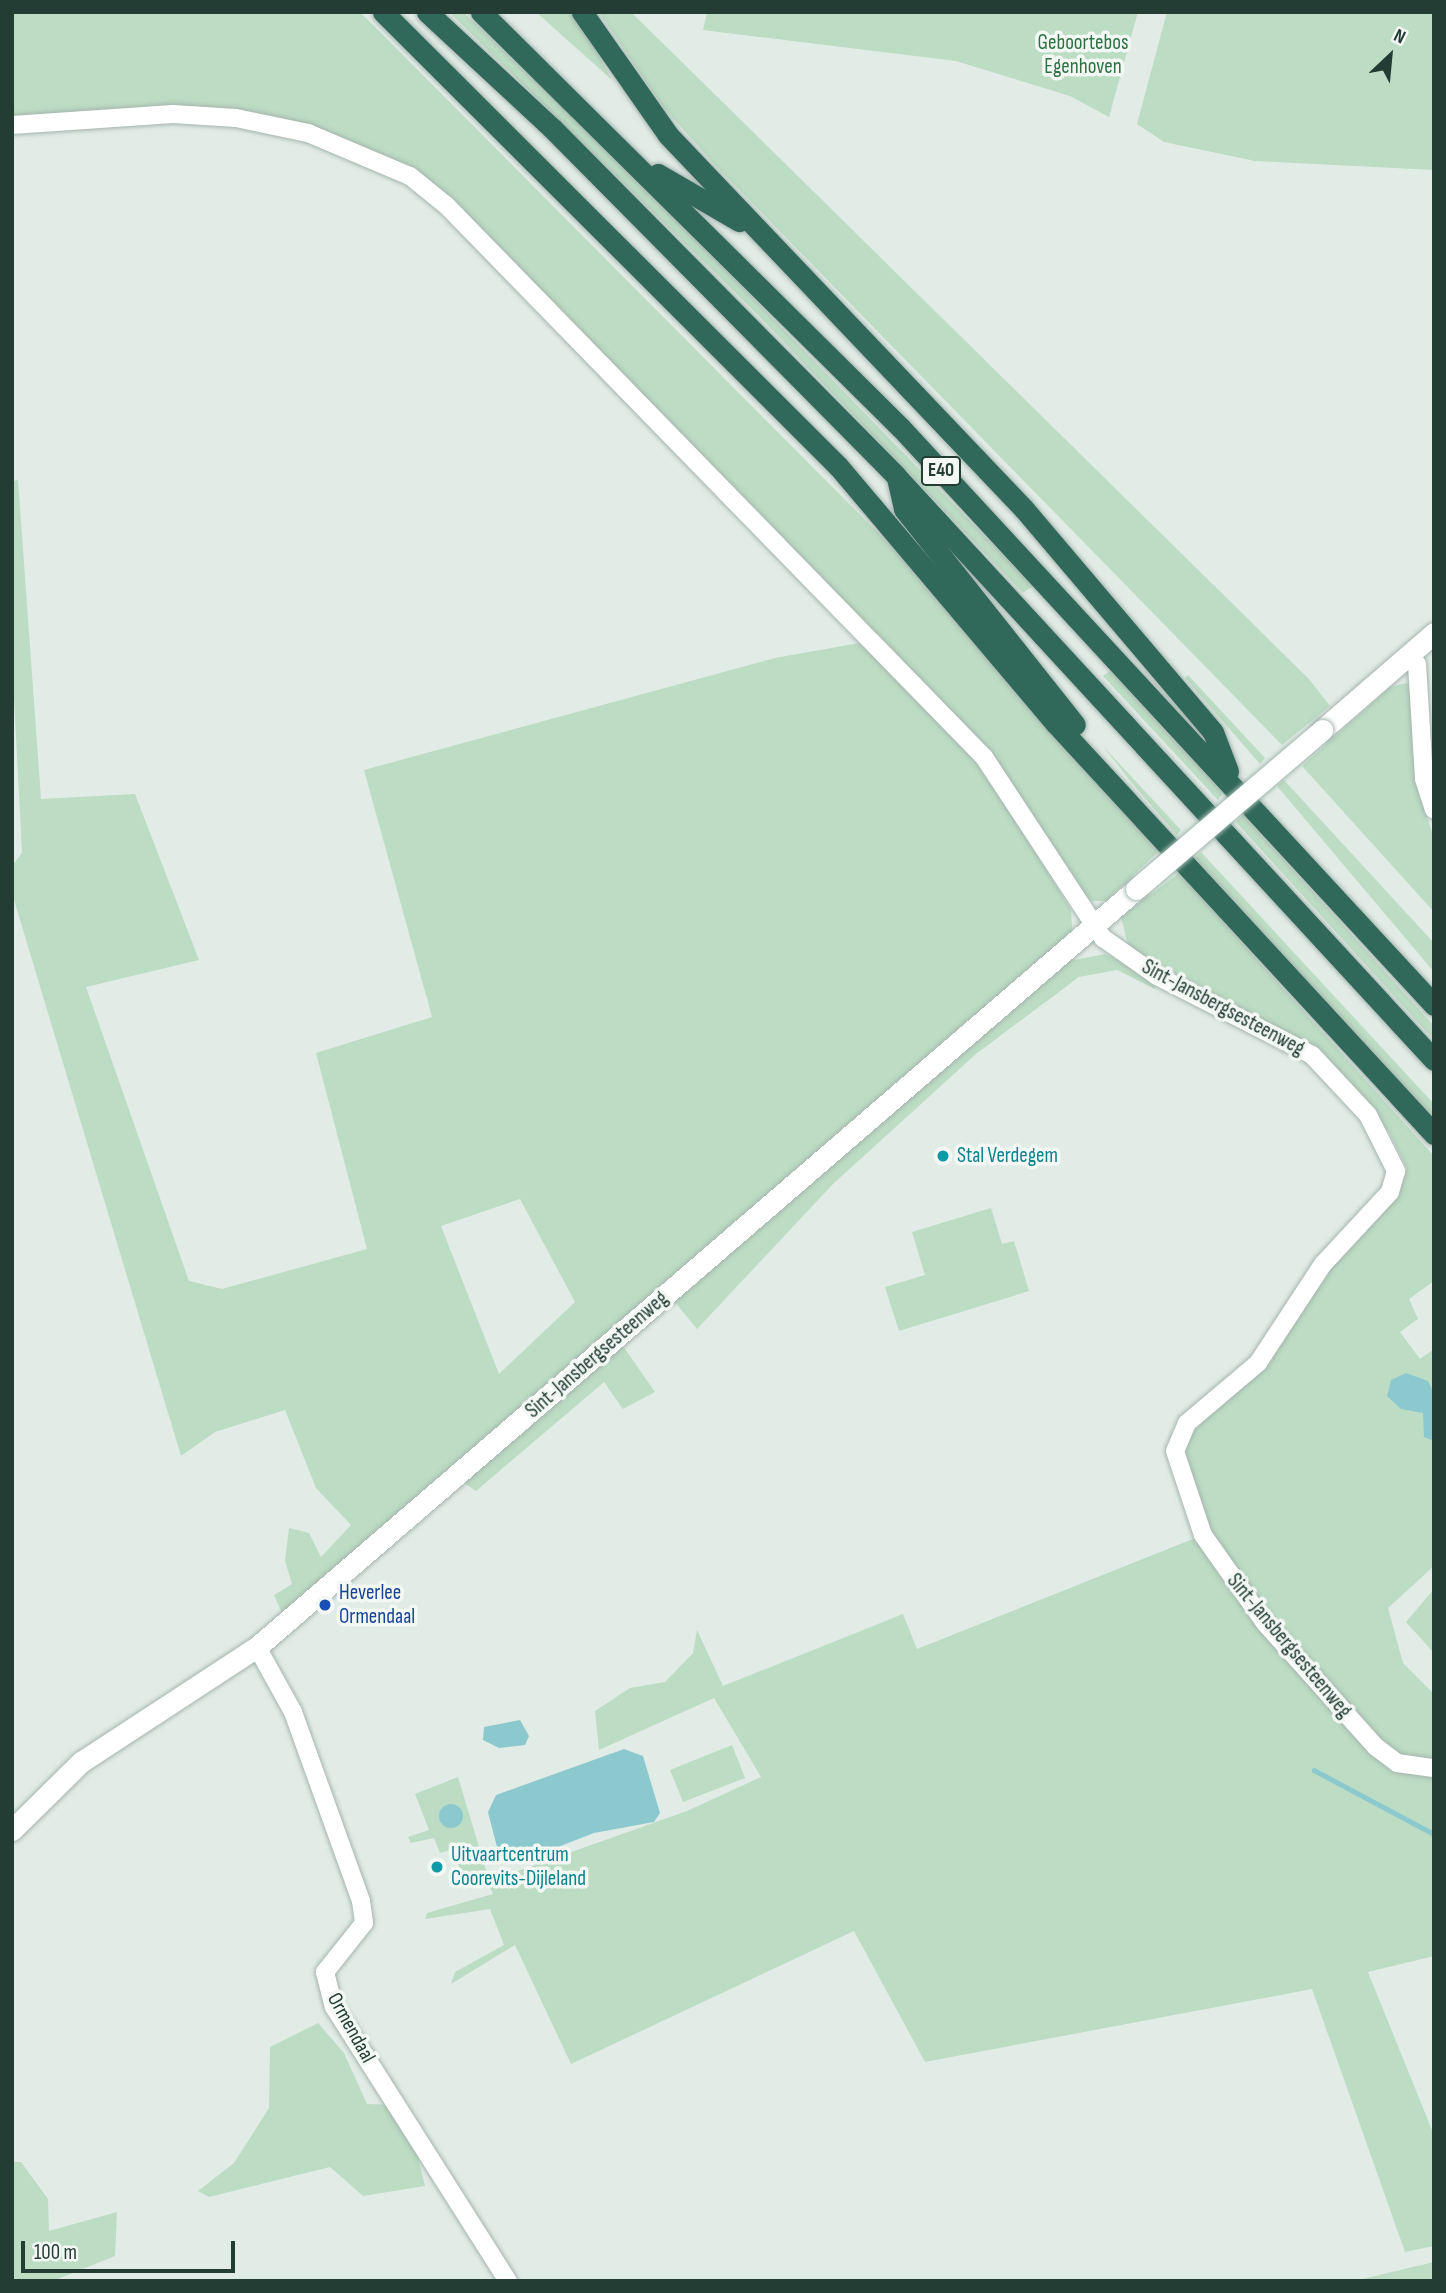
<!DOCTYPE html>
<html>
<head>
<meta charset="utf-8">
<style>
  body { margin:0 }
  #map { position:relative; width:1446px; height:2293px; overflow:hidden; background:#e2ece7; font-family:"Sofia Sans Condensed",sans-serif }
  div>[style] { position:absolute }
  .green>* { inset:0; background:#bcdcc3 }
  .water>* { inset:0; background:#8cc9cf }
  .round { border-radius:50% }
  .stream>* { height:4.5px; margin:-2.25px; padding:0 2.25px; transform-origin:2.25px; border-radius:2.25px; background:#8cc9cf }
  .roads { filter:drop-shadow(0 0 2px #a5b4ae) drop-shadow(0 0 2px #a5b4ae) }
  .street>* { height:18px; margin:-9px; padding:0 9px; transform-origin:9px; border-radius:9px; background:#fff }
  .secondary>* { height:21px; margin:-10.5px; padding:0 10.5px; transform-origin:10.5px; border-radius:10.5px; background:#fff }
  .highway>* { height:21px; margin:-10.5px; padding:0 10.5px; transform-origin:10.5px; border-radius:10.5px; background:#306859 }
  .bridges { filter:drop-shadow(0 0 2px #a1b7ae) drop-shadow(0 0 2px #a1b7ae) }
  .secondary-bridge>* { height:21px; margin:-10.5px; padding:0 10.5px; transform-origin:10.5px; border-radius:10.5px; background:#fff }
  .dots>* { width:19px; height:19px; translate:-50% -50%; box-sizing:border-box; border:4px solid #f3f8f5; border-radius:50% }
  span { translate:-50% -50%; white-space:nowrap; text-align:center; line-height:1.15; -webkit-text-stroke:7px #f3f8f5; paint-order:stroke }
  .shield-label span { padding:2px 5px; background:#f3f8f5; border:2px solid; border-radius:5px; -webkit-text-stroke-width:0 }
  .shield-label { font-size:19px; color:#233c34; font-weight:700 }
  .park-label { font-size:21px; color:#2e7244 }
  .street-label { font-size:21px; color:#233c34 }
  .culture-label { font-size:21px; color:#0d838f }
  .left { translate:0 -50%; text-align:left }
  .transit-label { font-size:21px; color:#164399 }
  .frame { position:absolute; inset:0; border:14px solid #233c34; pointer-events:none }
  .north { position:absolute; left:1355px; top:21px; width:70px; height:70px; -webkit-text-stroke:5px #f3f8f5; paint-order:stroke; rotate:26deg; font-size:19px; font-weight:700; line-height:28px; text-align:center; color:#233c34 }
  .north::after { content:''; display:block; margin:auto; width:24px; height:32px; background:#233c34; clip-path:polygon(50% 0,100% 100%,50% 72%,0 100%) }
  .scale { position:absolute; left:21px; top:2241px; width:214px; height:32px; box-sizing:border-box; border:4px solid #233c34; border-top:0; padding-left:9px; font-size:21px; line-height:24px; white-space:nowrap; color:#233c34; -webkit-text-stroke:5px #f3f8f5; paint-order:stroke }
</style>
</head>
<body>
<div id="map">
  <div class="green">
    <div style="clip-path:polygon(12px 12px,360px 12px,901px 556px,1159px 851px,1106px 901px,1087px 901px,1021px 804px,417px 174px,232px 111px,12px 119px)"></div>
    <div style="clip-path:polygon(449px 12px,463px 12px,636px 178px,1033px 586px,1023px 593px,759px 316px)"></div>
    <div style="clip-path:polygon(536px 12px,575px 12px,612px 80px,546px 21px)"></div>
    <div style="clip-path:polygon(599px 12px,631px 12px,1309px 679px,1330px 706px,1282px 745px,715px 165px,663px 107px)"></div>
    <div style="clip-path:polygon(707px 12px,1138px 12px,1109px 117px,1070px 96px,956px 61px,703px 30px)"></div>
    <div style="clip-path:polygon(1167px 12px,1434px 12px,1434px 170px,1255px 161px,1164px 142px,1137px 124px)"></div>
    <div style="clip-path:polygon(evenodd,18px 480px,41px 799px,135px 794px,199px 960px,86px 987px,189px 1281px,222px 1289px,367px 1249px,316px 1053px,432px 1017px,364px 770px,775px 658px,865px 642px,988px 775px,1071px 910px,1074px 960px,1105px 954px,1157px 980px,1155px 989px,1117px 970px,1079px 977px,976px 1054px,833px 1184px,697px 1329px,675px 1302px,623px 1346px,655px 1392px,623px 1409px,604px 1382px,476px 1491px,455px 1477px,286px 1622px,274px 1595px,292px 1584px,285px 1561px,289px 1528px,309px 1533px,321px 1557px,351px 1525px,316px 1488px,285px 1410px,215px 1432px,181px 1456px,12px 893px,12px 866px,22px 853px,12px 659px,12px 481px,18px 480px,520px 1199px,575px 1302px,499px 1374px,441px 1226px,520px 1199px)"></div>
    <div style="clip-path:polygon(1110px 671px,1223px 793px,1218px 800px,1103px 676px)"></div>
    <div style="clip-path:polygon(1188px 675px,1265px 758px,1260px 764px,1185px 678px)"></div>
    <div style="clip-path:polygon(1406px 683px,1414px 688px,1419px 793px,1434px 838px,1434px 912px,1302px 766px,1390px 687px)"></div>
    <div style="clip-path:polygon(1102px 745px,1181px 830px,1177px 835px,1136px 788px)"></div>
    <div style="clip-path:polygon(1284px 780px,1434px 943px,1434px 972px,1277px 786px)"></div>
    <div style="clip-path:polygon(1243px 815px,1434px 1026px,1434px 1040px,1236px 822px)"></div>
    <div style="clip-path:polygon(1201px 852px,1434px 1104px,1434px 1120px,1195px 858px)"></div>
    <div style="clip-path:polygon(1179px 873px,1434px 1156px,1434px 1281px,1409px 1299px,1418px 1319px,1400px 1332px,1420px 1359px,1434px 1349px,1434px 1566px,1388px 1608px,1403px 1663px,1434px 1694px,1434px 1956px,1368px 1972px,1434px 2135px,1434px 2246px,1405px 2252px,1312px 1989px,925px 2062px,854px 1931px,571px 2064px,515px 1945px,451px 1984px,455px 1972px,504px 1945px,490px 1909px,425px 1919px,427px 1913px,493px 1894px,487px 1882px,687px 1811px,761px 1777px,714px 1698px,599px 1750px,595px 1711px,630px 1688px,665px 1682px,693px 1653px,697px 1630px,723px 1686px,903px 1614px,917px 1649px,1203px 1535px,1180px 1456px,1193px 1428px,1264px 1368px,1334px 1261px,1400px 1189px,1407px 1168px,1389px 1132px,1316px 1050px,1129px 949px,1121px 917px)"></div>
    <div style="clip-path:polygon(991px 1208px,1002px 1244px,1014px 1241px,1029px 1291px,899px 1331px,885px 1287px,925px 1275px,912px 1232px)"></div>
    <div style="clip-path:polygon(1434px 1589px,1434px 1653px,1406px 1622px)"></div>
    <div style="clip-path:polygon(732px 1745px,745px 1778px,683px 1802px,670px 1770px)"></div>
    <div style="clip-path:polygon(458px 1777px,488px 1877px,465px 1885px,453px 1849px,440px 1853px,434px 1838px,411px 1843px,408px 1837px,429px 1830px,415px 1794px)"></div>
    <div style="clip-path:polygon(318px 2023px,344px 2053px,367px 2104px,396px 2105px,412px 2132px,425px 2186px,363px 2196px,330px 2167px,209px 2197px,198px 2191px,234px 2163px,269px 2108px,270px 2047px)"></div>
    <div style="clip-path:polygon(12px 2162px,21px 2162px,48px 2199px,49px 2231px,117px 2212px,115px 2256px,53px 2281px,12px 2281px)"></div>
    <div style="clip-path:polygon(1434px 2262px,1434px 2281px,1354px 2281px)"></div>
  </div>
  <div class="water">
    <div style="clip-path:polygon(1406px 1373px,1428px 1381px,1434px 1394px,1434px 1441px,1424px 1437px,1423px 1413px,1401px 1409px,1387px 1396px,1391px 1380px)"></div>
    <div style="clip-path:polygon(520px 1720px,529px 1736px,525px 1745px,499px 1748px,483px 1740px,484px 1727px)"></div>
    <div style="clip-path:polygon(624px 1749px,643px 1756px,660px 1813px,654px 1822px,594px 1833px,517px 1863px,499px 1855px,488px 1812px,496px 1795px)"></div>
    <div class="round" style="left:439px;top:1804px;width:24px;height:24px"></div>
  </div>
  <div class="stream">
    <div style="left:1314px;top:1770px;width:136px;rotate:28.1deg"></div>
  </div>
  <div class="roads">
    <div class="street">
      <div style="left:12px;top:125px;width:161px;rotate:-3.9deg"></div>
      <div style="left:173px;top:114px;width:63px;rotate:3.6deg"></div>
      <div style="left:236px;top:118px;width:74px;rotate:11.8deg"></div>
      <div style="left:308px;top:133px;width:111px;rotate:22.9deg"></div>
      <div style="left:410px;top:176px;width:46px;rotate:38.9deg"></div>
      <div style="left:446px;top:205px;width:771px;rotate:45.74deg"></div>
      <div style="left:984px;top:757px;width:217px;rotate:56.7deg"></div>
      <div style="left:1103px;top:938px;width:66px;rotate:35.1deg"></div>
      <div style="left:1157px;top:976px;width:174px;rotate:27deg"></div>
      <div style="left:1312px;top:1055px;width:82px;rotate:47deg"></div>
      <div style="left:1368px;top:1115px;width:63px;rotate:63.4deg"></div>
      <div style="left:1396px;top:1171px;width:22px;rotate:106deg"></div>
      <div style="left:1390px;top:1192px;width:98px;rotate:132.9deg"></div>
      <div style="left:1323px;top:1264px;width:118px;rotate:123.3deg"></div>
      <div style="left:1258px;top:1363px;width:93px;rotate:139.8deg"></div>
      <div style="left:1187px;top:1423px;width:30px;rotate:113deg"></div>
      <div style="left:1175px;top:1451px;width:89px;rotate:71.6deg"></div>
      <div style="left:1203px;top:1535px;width:108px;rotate:54.8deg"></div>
      <div style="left:1265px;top:1623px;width:166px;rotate:48.2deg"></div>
      <div style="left:1376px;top:1747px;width:26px;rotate:37deg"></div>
      <div style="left:1397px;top:1763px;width:37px;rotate:8deg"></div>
      <div style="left:1417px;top:664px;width:115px;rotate:86.5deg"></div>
      <div style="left:1424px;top:779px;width:32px;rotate:72deg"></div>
      <div style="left:257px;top:1647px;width:74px;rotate:61deg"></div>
      <div style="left:293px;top:1712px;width:201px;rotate:70.2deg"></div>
      <div style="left:361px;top:1901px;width:22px;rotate:82deg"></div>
      <div style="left:364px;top:1923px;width:63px;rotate:128.5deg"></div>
      <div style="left:325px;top:1972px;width:36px;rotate:76deg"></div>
      <div style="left:334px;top:2007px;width:325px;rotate:57.6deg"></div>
    </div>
    <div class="secondary">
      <div style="left:1322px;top:730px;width:148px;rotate:-40.9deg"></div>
      <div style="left:12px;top:1830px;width:97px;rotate:-44.6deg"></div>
      <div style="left:81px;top:1762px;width:210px;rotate:-33.2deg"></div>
      <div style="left:257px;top:1647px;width:1161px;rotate:-40.77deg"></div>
    </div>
    <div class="highway">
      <div style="left:383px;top:12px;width:643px;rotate:44.94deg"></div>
      <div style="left:838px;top:466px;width:338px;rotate:49.8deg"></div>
      <div style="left:1056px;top:724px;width:558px;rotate:47.33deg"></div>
      <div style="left:427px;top:12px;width:171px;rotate:42.9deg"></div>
      <div style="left:552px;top:128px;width:489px;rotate:45.3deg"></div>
      <div style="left:896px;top:476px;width:794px;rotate:47.35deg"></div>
      <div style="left:481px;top:12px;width:591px;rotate:44.73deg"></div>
      <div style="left:901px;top:428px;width:786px;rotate:47.27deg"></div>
      <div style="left:582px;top:12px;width:150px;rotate:55deg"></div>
      <div style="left:668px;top:135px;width:516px;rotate:46.41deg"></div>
      <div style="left:1024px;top:509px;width:292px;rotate:49.7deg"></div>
      <div style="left:1213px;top:732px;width:42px;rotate:69deg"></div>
      <div style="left:658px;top:174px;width:94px;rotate:30.1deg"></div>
      <div style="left:897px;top:478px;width:32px;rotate:77deg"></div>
      <div style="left:904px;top:509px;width:275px;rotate:51.6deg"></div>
    </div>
  </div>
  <div class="bridges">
    <div class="secondary-bridge">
      <div style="left:1136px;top:889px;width:245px;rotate:-40.5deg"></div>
    </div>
  </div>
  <div class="dots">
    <div style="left:943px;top:1156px;background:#0f9aa8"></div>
    <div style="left:325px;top:1605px;background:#1a4fb4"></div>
    <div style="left:437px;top:1867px;background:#0f9aa8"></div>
  </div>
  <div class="shield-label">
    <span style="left:941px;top:471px">E40</span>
  </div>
  <div class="park-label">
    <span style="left:1083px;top:55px">Geboortebos<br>Egenhoven</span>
  </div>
  <div class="street-label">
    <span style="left:1223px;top:1008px;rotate:28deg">Sint-Jansbergsesteenweg</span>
    <span style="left:597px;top:1355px;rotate:-41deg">Sint-Jansbergsesteenweg</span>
    <span style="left:1289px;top:1646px;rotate:50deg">Sint-Jansbergsesteenweg</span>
    <span style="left:351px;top:2028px;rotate:61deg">Ormendaal</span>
  </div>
  <div class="culture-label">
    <span class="left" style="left:957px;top:1156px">Stal Verdegem</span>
    <span class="left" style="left:451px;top:1867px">Uitvaartcentrum<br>Coorevits-Dijleland</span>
  </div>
  <div class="transit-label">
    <span class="left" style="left:339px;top:1605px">Heverlee<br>Ormendaal</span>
  </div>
  <div class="frame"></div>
  <div class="north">N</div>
  <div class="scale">100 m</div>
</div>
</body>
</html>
